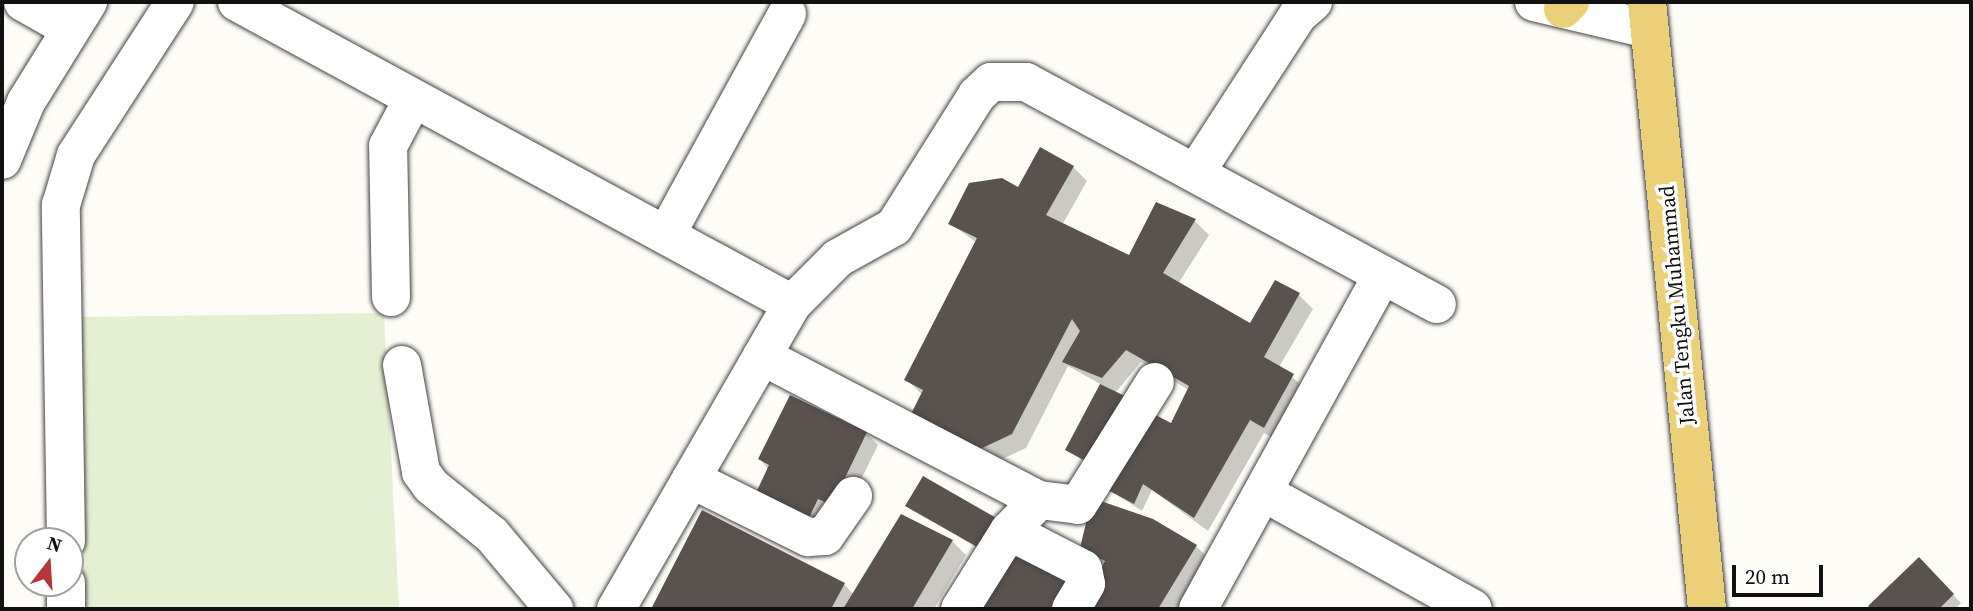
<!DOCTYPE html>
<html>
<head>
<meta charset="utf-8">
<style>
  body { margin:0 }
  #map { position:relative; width:1973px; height:611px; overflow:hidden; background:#fefcf6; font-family:"Source Serif 4",serif }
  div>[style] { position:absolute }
  .pitch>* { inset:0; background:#e5efd2 }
  .shadow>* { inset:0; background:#0003 }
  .building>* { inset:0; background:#59524e }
  .roads { filter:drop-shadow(0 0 2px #444) drop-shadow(0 0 2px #444) }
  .minor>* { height:38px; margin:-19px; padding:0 19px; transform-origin:19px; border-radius:19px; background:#fff }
  .major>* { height:38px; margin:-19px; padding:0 19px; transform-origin:19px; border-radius:19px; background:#ecd078 }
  span { translate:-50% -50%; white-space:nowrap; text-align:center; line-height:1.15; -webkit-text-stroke:7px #fff; paint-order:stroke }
  .street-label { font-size:21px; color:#111 }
  .frame { position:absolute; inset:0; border:4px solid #111; pointer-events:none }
  .north { position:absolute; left:14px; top:527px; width:70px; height:70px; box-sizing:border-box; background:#fff; border:2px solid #a0a0a0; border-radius:50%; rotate:17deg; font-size:19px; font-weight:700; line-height:28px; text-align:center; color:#111 }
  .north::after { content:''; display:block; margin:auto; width:24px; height:32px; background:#b5353b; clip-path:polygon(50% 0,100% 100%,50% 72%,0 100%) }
  .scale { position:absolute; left:1732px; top:565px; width:91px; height:32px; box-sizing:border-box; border:4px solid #111; border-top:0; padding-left:9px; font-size:21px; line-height:24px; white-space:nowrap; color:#111; -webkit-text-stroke:5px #fff; paint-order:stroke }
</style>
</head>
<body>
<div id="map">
  <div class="pitch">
    <div style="clip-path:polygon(384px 313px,399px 609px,83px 609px,78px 317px)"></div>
  </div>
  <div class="shadow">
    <div style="clip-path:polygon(1073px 167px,1087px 181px,1062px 225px,1130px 258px,1157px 204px,1195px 221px,1209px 235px,1178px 284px,1251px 326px,1299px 295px,1313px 309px,1279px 367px,1307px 389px,1278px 440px,1264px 433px,1208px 531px,1152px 490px,1142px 511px,1106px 488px,1170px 425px,1189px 390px,1141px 362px,1115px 393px,1101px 472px,1067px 450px,1102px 385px,1068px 366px,1026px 448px,993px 463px,907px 380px,977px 243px,950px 223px)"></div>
    <div style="clip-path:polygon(866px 433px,878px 445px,843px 516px,818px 532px,760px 459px)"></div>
    <div style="clip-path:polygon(923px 478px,989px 555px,908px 506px)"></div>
    <div style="clip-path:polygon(703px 513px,844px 584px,854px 595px,952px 541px,966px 555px,934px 609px,653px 609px)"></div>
    <div style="clip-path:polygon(1196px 546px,1210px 560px,1180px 609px,1082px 609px,1105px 566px,1082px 547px)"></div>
    <div style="clip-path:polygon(1919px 560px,1961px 603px,1955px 609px,1874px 609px,1871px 606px)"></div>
  </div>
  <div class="building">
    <div style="clip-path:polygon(1040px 147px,1074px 166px,1046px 215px,1129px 255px,1156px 202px,1196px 219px,1163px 273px,1250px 323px,1275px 280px,1300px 293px,1264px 357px,1294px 374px,1264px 428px,1250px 420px,1194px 518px,1143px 484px,1134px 504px,1104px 488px,1146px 410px,1171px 423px,1189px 386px,1126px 350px,1102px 378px,1062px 362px,1080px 331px,1072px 319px,1012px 434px,978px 450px,910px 416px,923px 390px,904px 380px,977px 238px,948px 224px,969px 183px,1002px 178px,1018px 187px)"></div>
    <div style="clip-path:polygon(1100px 384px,1129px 398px,1093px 465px,1065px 450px)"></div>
    <div style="clip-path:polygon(790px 395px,867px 432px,832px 505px,818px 499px,807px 522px,754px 497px,769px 465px,758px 459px)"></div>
    <div style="clip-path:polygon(923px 476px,998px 519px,981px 549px,905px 506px)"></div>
    <div style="clip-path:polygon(1092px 498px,1153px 519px,1197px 545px,1158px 609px,1080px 609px,1105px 561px,1080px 548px)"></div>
    <div style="clip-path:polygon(702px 510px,845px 583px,831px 609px,651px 609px)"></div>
    <div style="clip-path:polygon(901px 514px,953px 540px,912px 609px,843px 609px)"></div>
    <div style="clip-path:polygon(1012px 547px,1069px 581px,1052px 609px,974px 609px)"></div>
    <div style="clip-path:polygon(1919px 557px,1954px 594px,1939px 609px,1871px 609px,1868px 606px)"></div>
  </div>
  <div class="roads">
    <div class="minor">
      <div style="left:23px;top:2px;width:55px;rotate:29.4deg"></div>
      <div style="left:237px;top:2px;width:632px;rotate:28.55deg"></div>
      <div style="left:792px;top:304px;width:65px;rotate:-45deg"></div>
      <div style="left:838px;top:258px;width:64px;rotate:-29deg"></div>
      <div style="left:894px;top:227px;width:156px;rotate:-57.8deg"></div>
      <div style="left:977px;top:95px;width:19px;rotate:-43deg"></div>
      <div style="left:991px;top:82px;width:35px"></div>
      <div style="left:1026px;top:82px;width:467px;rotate:28.4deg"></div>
      <div style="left:1534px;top:2px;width:117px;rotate:13.3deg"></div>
      <div style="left:2px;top:160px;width:63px;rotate:-67.5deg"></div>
      <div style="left:26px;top:102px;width:118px;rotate:-58.2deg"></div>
      <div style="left:1196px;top:172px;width:187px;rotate:-57deg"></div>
      <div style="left:1298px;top:15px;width:20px;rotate:-41deg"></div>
      <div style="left:666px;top:235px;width:252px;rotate:-61.3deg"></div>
      <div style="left:391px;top:297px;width:151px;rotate:-91.1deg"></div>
      <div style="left:388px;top:146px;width:53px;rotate:-62deg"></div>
      <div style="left:762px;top:356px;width:312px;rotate:27.5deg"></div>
      <div style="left:1039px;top:500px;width:39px;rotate:7deg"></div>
      <div style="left:1078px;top:505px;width:145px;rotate:-58deg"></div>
      <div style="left:402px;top:365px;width:109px;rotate:79.9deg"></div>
      <div style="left:421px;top:472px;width:17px;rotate:54deg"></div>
      <div style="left:431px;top:486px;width:78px;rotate:38.8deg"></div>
      <div style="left:492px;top:535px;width:97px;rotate:50deg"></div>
      <div style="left:691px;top:479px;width:131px;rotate:26.4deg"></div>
      <div style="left:808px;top:537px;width:17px;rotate:-3deg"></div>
      <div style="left:825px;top:536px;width:49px;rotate:-55deg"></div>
      <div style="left:1263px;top:492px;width:240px;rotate:29.1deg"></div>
      <div style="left:1009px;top:531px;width:83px;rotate:27.2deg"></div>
      <div style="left:1083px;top:569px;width:15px;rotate:79deg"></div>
      <div style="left:1086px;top:584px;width:29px;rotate:121deg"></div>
      <div style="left:66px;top:541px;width:336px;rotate:-90.9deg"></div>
      <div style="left:61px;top:205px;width:52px;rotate:-73.3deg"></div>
      <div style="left:76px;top:155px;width:182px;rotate:-57.1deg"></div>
      <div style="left:66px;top:583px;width:26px;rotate:90deg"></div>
      <div style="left:616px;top:609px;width:352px;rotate:-60deg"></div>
      <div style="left:960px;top:609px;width:92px;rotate:-57.9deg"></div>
      <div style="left:1009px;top:531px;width:43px;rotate:-45.9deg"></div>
      <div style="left:1198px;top:609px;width:381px;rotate:-61.1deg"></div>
    </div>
    <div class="major">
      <div style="left:1647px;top:2px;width:610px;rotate:84.35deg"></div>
      <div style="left:1563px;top:9px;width:10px;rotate:-45deg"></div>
    </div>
  </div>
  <div class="street-label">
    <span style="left:1677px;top:305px;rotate:-95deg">Jalan Tengku Muhammad</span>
  </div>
  <div class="frame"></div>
  <div class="north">N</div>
  <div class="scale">20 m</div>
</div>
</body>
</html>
